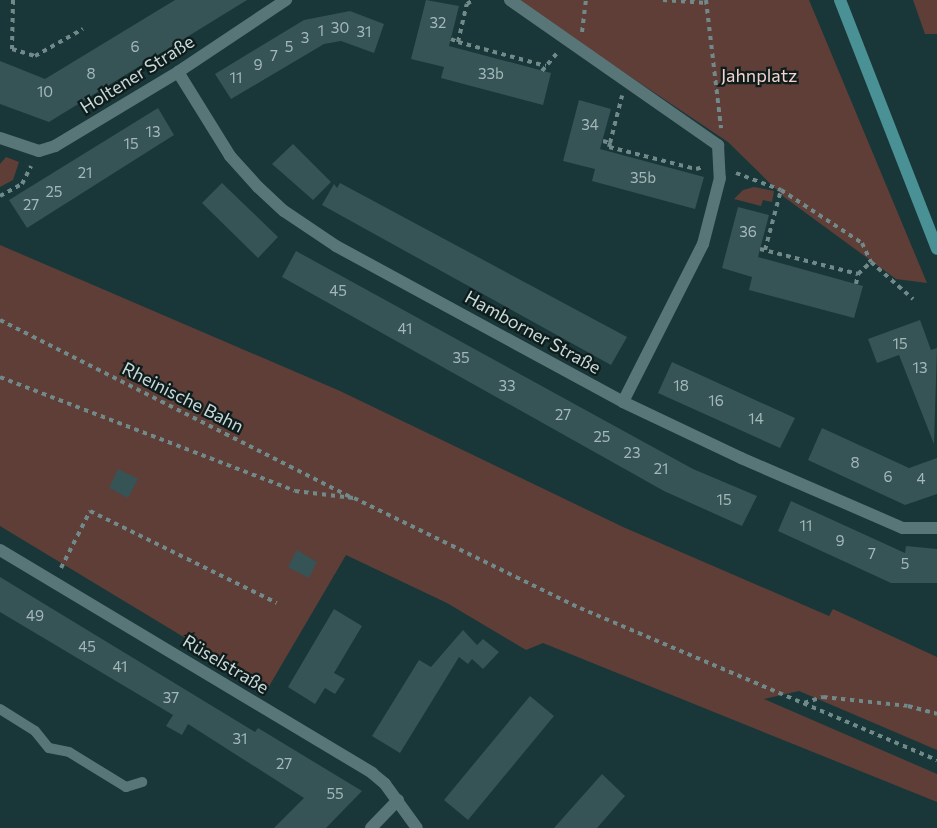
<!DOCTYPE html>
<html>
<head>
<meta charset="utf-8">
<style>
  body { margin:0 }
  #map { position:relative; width:937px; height:828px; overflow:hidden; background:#193738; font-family:Commissioner,sans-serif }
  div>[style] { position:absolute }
  .green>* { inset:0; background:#5f3e38 }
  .building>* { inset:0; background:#365355 }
  .path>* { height:4px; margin-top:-2px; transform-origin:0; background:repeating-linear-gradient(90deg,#72898a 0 4.5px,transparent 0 9px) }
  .lane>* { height:10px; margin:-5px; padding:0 5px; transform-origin:5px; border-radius:5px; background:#587678 }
  .street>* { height:12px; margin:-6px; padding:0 6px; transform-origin:6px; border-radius:6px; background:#587678 }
  .secondary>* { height:12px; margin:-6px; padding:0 6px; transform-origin:6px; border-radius:6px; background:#4a9195 }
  span { translate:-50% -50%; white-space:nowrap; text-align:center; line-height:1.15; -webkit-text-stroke:4.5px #0f1c1c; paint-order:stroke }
  .number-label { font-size:15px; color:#a4b8b9 }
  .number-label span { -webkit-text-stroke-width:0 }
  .street-label { font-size:18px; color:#c9d9da }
  .park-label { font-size:18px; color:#f6d4ce }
</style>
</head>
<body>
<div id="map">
  <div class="green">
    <div style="clip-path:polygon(516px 0,809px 0,927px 283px,896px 279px,784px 197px,728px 142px)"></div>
    <div style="clip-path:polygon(913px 0,937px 0,937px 34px,925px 34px)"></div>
    <div style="clip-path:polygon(6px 157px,19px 162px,13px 180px,0 187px,0 164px)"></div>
    <div style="clip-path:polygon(754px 187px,774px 191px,772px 202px,763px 200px,761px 206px,734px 199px,743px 190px)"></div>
    <div style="clip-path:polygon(0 245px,340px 391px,623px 527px,829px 616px,833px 609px,937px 657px,937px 750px,799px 691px,764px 699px,937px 774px,937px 802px,543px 643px,526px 650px,447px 603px,346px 555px,268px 688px,0 526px)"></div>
  </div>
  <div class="building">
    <div style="clip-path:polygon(175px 0,247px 0,49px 122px,0 104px,0 61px,45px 79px)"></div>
    <div style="clip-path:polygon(426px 0,459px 6px,449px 46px,551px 73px,543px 105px,441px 78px,444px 67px,411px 59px)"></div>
    <div style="clip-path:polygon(350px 11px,384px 24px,374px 53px,341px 41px,324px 44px,231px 99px,215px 74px,304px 20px)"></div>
    <div style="clip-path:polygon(579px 100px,611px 109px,600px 149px,704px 177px,695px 209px,592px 181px,595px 169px,563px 161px)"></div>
    <div style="clip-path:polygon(158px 108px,174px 135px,27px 228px,9px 200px)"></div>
    <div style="clip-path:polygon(293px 144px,331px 182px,313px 200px,272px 164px)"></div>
    <div style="clip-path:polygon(222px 183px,278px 237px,258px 258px,202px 203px)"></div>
    <div style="clip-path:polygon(340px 183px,627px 337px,611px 365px,322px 205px,334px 184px,337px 188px)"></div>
    <div style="clip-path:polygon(738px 207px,769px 215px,758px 257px,863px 286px,854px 318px,749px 290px,752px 277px,722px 268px)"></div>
    <div style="clip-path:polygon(296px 251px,693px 469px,757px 496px,742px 526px,664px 491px,282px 277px)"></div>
    <div style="clip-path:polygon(920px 320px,931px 350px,937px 348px,934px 444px,899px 355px,877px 363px,868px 339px)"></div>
    <div style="clip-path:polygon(672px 362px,795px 418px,780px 448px,658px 393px)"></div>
    <div style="clip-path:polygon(822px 428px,909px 468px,937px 458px,937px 494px,905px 505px,808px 460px)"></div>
    <div style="clip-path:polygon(118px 469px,138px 479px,128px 498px,109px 488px)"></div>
    <div style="clip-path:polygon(791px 501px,905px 553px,906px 546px,937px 549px,937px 583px,891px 583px,778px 531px)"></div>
    <div style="clip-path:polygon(297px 550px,317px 562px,309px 578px,288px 567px)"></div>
    <div style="clip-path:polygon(0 577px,255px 732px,258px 728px,362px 791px,326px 828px,274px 828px,304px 798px,188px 724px,182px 735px,166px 726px,173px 715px,0 612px)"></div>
    <div style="clip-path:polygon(334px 609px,362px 626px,334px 673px,345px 679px,335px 694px,325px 688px,315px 704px,288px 687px)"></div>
    <div style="clip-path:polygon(463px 630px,477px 645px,483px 639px,499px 652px,483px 669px,472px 659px,468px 664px,459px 657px,400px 753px,372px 736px,419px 660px,431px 667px)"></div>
    <div style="clip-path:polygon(530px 696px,554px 716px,468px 820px,444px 800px)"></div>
    <div style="clip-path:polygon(602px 774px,625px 796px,597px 828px,554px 828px)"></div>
  </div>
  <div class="path">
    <div style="left:13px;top:0;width:49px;rotate:91.2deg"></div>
    <div style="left:12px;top:49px;width:24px;rotate:17deg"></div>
    <div style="left:35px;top:56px;width:55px;rotate:-29.4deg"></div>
    <div style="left:663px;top:0;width:44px;rotate:3.9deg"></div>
    <div style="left:706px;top:0;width:129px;rotate:83.3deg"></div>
    <div style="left:582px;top:32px;width:32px;rotate:-83deg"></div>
    <div style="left:451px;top:39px;width:8px;rotate:23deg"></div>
    <div style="left:458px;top:42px;width:39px;rotate:-77deg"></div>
    <div style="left:467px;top:4px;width:7px;rotate:-34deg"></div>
    <div style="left:458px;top:42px;width:91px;rotate:15.3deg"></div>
    <div style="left:542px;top:71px;width:23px;rotate:-50deg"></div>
    <div style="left:603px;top:141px;width:7px;rotate:16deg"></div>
    <div style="left:610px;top:143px;width:49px;rotate:-75.7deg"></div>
    <div style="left:610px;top:143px;width:4px;rotate:104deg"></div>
    <div style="left:609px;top:147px;width:90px;rotate:14.2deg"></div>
    <div style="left:696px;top:169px;width:7px;rotate:-16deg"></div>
    <div style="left:736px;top:173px;width:48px;rotate:20.7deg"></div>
    <div style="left:781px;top:190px;width:97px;rotate:33.2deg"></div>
    <div style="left:862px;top:243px;width:21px;rotate:65deg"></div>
    <div style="left:871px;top:262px;width:56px;rotate:41.4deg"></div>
    <div style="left:0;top:196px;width:25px;rotate:-29deg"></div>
    <div style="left:22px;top:184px;width:20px;rotate:-63deg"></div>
    <div style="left:760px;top:249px;width:101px;rotate:14.3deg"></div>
    <div style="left:858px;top:274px;width:18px;rotate:-43deg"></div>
    <div style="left:765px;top:250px;width:62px;rotate:-75.1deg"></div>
    <div style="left:856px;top:284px;width:10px;rotate:-79deg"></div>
    <div style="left:0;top:320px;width:392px;rotate:26.8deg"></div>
    <div style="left:0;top:377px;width:316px;rotate:21.1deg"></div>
    <div style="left:295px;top:491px;width:59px;rotate:6.8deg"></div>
    <div style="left:354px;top:498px;width:251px;rotate:26deg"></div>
    <div style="left:580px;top:608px;width:388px;rotate:23.1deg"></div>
    <div style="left:61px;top:568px;width:64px;rotate:-63deg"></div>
    <div style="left:90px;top:511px;width:208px;rotate:26.2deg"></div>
    <div style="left:804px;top:703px;width:20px;rotate:-18deg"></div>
    <div style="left:823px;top:697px;width:85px;rotate:6deg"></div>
    <div style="left:908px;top:706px;width:30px;rotate:15deg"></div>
  </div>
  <div class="lane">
    <div style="left:0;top:709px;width:41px;rotate:32.2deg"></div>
    <div style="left:35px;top:731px;width:22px;rotate:51deg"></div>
    <div style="left:49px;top:748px;width:20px;rotate:11deg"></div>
    <div style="left:69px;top:752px;width:67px;rotate:31.6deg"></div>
    <div style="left:126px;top:787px;width:17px;rotate:-17deg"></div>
  </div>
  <div class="street">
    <div style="left:510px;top:0;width:254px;rotate:34.9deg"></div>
    <div style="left:718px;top:145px;width:33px;rotate:87deg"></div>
    <div style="left:720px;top:178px;width:68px;rotate:104.4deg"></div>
    <div style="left:703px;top:244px;width:177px;rotate:116.9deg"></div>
    <div style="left:178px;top:72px;width:99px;rotate:58.2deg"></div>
    <div style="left:230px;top:156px;width:42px;rotate:47.9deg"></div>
    <div style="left:258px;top:187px;width:35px;rotate:43deg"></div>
    <div style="left:284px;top:211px;width:63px;rotate:33.9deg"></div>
    <div style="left:336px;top:246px;width:327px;rotate:28.5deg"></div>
    <div style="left:623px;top:402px;width:131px;rotate:25.4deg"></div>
    <div style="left:741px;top:458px;width:176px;rotate:23.4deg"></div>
    <div style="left:903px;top:528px;width:34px"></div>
    <div style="left:0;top:138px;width:41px;rotate:18.4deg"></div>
    <div style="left:39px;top:151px;width:17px;rotate:-17deg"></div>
    <div style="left:55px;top:146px;width:144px;rotate:-31deg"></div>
    <div style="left:178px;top:72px;width:130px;rotate:-33.7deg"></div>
    <div style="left:0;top:550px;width:434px;rotate:30.9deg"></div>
    <div style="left:372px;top:773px;width:17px;rotate:40deg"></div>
    <div style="left:385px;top:784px;width:54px;rotate:54deg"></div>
    <div style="left:371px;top:828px;width:39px;rotate:-46deg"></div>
  </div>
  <div class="secondary">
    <div style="left:840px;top:0;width:267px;rotate:68.7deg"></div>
  </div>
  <div class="number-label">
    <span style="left:438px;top:23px">32</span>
    <span style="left:340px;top:28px">30</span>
    <span style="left:321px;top:31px">1</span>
    <span style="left:364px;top:32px">31</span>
    <span style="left:305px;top:38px">3</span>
    <span style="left:135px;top:47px">6</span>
    <span style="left:289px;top:47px">5</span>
    <span style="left:274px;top:56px">7</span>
    <span style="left:258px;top:65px">9</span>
    <span style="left:91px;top:74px">8</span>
    <span style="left:491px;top:74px">33b</span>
    <span style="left:236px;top:78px">11</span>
    <span style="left:45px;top:92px">10</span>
    <span style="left:590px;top:125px">34</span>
    <span style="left:153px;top:132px">13</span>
    <span style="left:131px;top:144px">15</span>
    <span style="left:85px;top:173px">21</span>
    <span style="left:643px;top:178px">35b</span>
    <span style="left:54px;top:192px">25</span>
    <span style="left:31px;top:205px">27</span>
    <span style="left:748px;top:232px">36</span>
    <span style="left:338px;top:291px">45</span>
    <span style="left:405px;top:329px">41</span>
    <span style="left:900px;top:344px">15</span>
    <span style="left:461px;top:358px">35</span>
    <span style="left:920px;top:368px">13</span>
    <span style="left:507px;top:386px">33</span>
    <span style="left:681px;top:386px">18</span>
    <span style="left:716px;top:401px">16</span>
    <span style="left:563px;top:415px">27</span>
    <span style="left:756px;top:419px">14</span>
    <span style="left:602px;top:437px">25</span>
    <span style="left:632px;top:453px">23</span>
    <span style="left:855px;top:463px">8</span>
    <span style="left:661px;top:469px">21</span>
    <span style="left:888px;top:477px">6</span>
    <span style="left:921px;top:479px">4</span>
    <span style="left:724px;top:500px">15</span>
    <span style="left:806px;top:526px">11</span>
    <span style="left:840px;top:541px">9</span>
    <span style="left:872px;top:554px">7</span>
    <span style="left:905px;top:564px">5</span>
    <span style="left:35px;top:616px">49</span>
    <span style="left:87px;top:647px">45</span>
    <span style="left:120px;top:667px">41</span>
    <span style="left:171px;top:698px">37</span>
    <span style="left:240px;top:739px">31</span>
    <span style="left:284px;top:764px">27</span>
    <span style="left:335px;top:794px">55</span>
  </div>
  <div class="street-label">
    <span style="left:137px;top:74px;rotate:-32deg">Holtener Straße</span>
    <span style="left:533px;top:332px;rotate:29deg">Hamborner Straße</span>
    <span style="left:183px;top:397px;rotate:27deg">Rheinische Bahn</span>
    <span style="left:226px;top:664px;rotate:31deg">Rüselstraße</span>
  </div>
  <div class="park-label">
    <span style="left:759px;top:75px">Jahnplatz</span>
  </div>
</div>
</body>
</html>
